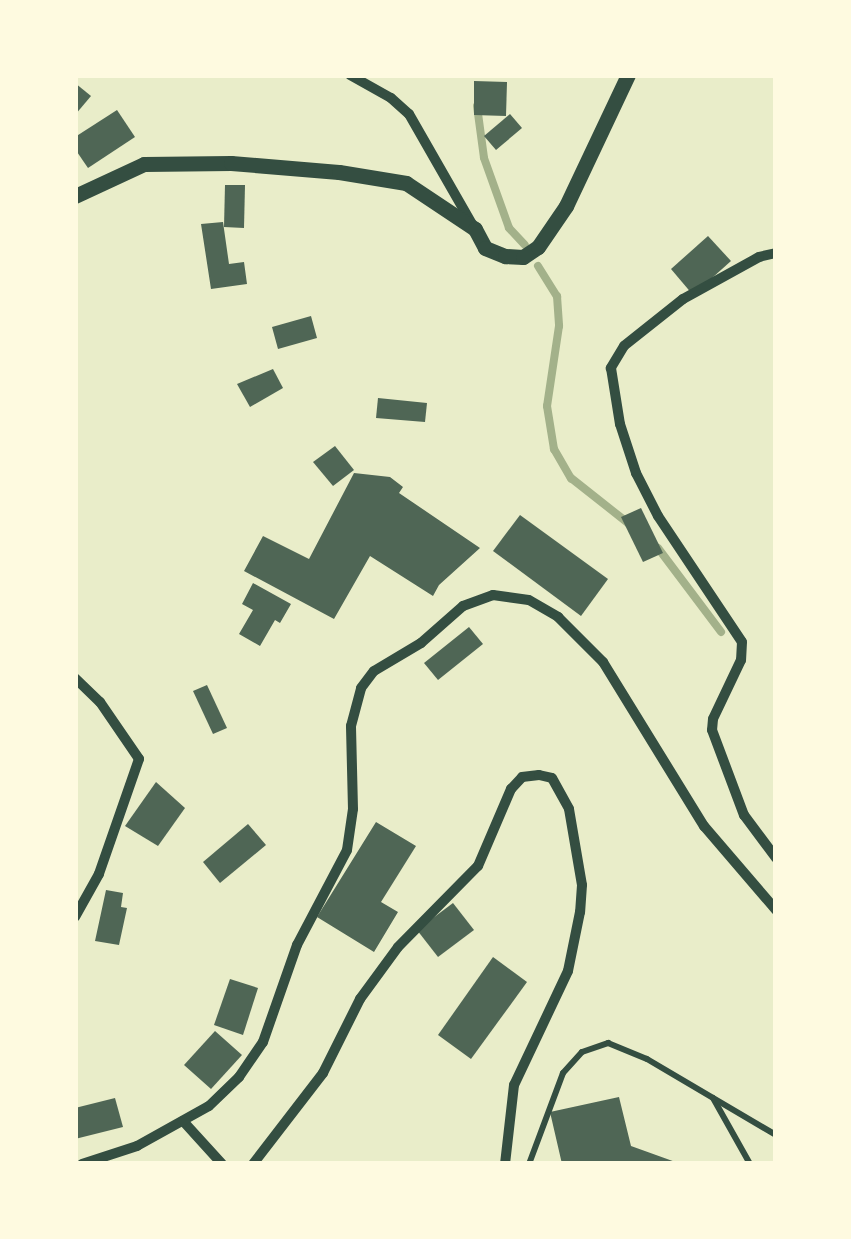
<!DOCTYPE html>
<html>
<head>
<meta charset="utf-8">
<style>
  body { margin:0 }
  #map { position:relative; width:851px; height:1239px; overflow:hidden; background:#e9edc9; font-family:"Exo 2",sans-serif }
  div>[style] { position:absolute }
  .stream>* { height:8px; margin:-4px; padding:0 4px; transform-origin:4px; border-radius:4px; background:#a3b18a }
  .building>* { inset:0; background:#4f6655 }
  .service>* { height:6px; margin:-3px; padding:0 3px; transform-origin:3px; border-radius:3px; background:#344e41 }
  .minor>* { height:10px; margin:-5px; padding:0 5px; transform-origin:5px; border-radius:5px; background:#344e41 }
  .tertiary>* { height:15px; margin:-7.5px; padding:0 7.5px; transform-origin:7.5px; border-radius:7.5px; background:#344e41 }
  span { translate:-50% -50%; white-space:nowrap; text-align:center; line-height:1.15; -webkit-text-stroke:8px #fefae0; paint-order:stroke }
  .frame { position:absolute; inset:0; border:78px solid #fefae0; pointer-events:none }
</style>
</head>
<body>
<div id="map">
  <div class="stream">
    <div style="left:477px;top:106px;width:52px;rotate:82.3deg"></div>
    <div style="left:484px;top:158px;width:74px;rotate:70.3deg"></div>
    <div style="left:509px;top:228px;width:23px;rotate:47deg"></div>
    <div style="left:538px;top:266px;width:36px;rotate:58deg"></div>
    <div style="left:557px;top:296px;width:30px;rotate:86deg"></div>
    <div style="left:559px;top:326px;width:81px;rotate:98.5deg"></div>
    <div style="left:547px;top:406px;width:44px;rotate:80.8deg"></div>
    <div style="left:554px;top:449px;width:34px;rotate:60deg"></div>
    <div style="left:571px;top:478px;width:73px;rotate:38.3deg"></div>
    <div style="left:658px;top:548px;width:105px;rotate:53.1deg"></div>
  </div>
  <div class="building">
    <div style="clip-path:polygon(474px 81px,507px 82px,506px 116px,474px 115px)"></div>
    <div style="clip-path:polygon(75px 83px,91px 96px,75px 115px)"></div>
    <div style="clip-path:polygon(117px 110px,135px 137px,88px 168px,75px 149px,75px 137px)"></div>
    <div style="clip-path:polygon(510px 114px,522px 128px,496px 150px,484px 136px)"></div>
    <div style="clip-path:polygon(225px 185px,245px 185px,244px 228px,224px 227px)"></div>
    <div style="clip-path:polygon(223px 222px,229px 264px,244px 262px,247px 284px,211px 289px,201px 224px)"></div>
    <div style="clip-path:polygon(708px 236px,731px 261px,693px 295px,671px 269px)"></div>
    <div style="clip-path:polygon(311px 316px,317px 338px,278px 349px,272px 327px)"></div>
    <div style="clip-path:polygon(273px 369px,283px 388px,250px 407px,237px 384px)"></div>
    <div style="clip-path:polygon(378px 398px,427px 403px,425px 422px,376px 418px)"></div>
    <div style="clip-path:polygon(335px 446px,354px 470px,333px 486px,313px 462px)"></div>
    <div style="clip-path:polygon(354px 473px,390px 477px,403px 487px,399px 493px,480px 548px,439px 585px,433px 596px,370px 556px,334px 619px,244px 571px,263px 536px,309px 559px)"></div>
    <div style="clip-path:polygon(641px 508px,663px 553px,643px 562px,621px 517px)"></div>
    <div style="clip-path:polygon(520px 515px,608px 579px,581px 616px,493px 551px)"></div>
    <div style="clip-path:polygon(253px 583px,291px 604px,280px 623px,275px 620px,260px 646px,239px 634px,253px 610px,242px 604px)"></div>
    <div style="clip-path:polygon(469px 627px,483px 644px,438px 680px,424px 663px)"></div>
    <div style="clip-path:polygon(207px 685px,227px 728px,213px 734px,193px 691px)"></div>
    <div style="clip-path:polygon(156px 782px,185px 808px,158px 846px,125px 826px)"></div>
    <div style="clip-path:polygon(376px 822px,416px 846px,381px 902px,398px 912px,374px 952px,317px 917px)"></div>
    <div style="clip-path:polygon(248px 824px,266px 845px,220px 883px,203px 862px)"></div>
    <div style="clip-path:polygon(106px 890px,123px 893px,121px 907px,127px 908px,119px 945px,95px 941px)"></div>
    <div style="clip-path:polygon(453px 903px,474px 930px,438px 957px,417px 930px)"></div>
    <div style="clip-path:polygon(493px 957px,527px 982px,471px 1059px,438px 1035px)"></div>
    <div style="clip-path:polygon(230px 979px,258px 988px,243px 1035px,214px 1025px)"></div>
    <div style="clip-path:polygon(215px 1031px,242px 1055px,211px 1089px,184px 1065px)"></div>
    <div style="clip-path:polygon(619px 1097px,631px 1146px,681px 1164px,562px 1164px,550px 1112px)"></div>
    <div style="clip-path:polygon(115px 1098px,123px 1127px,75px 1139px,75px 1108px)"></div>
  </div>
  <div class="service">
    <div style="left:713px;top:1098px;width:76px;rotate:60.7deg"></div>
    <div style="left:529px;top:1164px;width:97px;rotate:-69.5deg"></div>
    <div style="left:563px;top:1073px;width:28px;rotate:-48deg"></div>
    <div style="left:582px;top:1052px;width:28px;rotate:-19deg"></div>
    <div style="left:608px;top:1043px;width:42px;rotate:22.3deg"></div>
    <div style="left:647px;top:1059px;width:150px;rotate:30.5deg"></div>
  </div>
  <div class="minor">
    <div style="left:350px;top:75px;width:47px;rotate:29.3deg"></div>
    <div style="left:391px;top:98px;width:24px;rotate:42deg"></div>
    <div style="left:409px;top:114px;width:127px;rotate:60.2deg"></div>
    <div style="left:776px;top:253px;width:17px;rotate:167deg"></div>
    <div style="left:759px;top:257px;width:87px;rotate:151.1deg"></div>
    <div style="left:683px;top:299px;width:75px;rotate:141.5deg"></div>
    <div style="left:624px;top:346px;width:26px;rotate:121deg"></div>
    <div style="left:611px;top:368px;width:57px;rotate:80.9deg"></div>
    <div style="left:620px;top:424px;width:52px;rotate:71.9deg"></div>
    <div style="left:636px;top:473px;width:48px;rotate:62.9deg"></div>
    <div style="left:658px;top:516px;width:151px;rotate:56.3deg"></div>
    <div style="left:742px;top:642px;width:18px;rotate:93deg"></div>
    <div style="left:741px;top:660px;width:65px;rotate:115.4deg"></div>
    <div style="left:713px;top:719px;width:11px;rotate:95deg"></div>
    <div style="left:712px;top:730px;width:91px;rotate:69.4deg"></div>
    <div style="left:744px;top:815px;width:54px;rotate:53.3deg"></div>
    <div style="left:75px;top:678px;width:35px;rotate:44deg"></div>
    <div style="left:100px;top:702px;width:69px;rotate:55.6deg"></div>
    <div style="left:139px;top:759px;width:122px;rotate:109.2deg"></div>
    <div style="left:99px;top:874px;width:49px;rotate:119.2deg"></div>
    <div style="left:183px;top:1121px;width:58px;rotate:47.8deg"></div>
    <div style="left:82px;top:1164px;width:58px;rotate:-18.1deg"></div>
    <div style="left:137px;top:1146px;width:82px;rotate:-29.1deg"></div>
    <div style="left:209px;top:1106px;width:42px;rotate:-44deg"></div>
    <div style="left:239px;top:1077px;width:42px;rotate:-55.6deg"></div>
    <div style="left:263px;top:1042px;width:103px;rotate:-70.7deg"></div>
    <div style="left:297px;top:945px;width:107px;rotate:-62.2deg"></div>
    <div style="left:347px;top:850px;width:41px;rotate:-81.7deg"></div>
    <div style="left:353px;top:809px;width:83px;rotate:-91.4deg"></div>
    <div style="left:351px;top:726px;width:39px;rotate:-75deg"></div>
    <div style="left:361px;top:688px;width:21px;rotate:-53deg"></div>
    <div style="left:374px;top:671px;width:55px;rotate:-30.8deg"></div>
    <div style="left:421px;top:643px;width:56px;rotate:-41.4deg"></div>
    <div style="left:463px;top:606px;width:32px;rotate:-20deg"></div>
    <div style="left:493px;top:595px;width:36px;rotate:8deg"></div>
    <div style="left:529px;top:600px;width:34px;rotate:30deg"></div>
    <div style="left:558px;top:617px;width:64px;rotate:45deg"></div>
    <div style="left:603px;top:662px;width:193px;rotate:58.4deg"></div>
    <div style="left:704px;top:826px;width:111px;rotate:49.4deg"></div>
    <div style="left:253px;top:1164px;width:115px;rotate:-52.4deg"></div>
    <div style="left:323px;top:1073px;width:83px;rotate:-63.4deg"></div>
    <div style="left:360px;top:999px;width:64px;rotate:-53.8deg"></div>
    <div style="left:398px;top:947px;width:114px;rotate:-45.4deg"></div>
    <div style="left:478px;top:866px;width:84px;rotate:-66.8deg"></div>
    <div style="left:511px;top:789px;width:16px;rotate:-47deg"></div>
    <div style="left:522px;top:777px;width:17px;rotate:-7deg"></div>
    <div style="left:539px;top:775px;width:13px;rotate:13deg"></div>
    <div style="left:552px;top:778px;width:35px;rotate:61deg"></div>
    <div style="left:569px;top:809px;width:77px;rotate:80.3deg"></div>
    <div style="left:582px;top:885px;width:27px;rotate:94deg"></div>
    <div style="left:580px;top:912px;width:60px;rotate:101.5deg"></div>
    <div style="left:568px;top:971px;width:126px;rotate:115.3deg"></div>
    <div style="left:514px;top:1085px;width:80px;rotate:96.5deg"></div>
  </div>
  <div class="tertiary">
    <div style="left:75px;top:196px;width:76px;rotate:-24.9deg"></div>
    <div style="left:144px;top:164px;width:87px;rotate:-0.7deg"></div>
    <div style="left:231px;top:163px;width:108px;rotate:4.8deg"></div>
    <div style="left:339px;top:172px;width:68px;rotate:9.3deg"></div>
    <div style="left:406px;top:183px;width:83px;rotate:33.7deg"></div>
    <div style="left:475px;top:229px;width:21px;rotate:62deg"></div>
    <div style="left:485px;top:248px;width:22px;rotate:22deg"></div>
    <div style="left:505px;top:256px;width:18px;rotate:3deg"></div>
    <div style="left:523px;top:257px;width:18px;rotate:-34deg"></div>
    <div style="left:538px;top:247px;width:50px;rotate:-55.7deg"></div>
    <div style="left:566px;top:206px;width:145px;rotate:-64.7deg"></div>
  </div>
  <div class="frame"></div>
</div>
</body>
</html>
